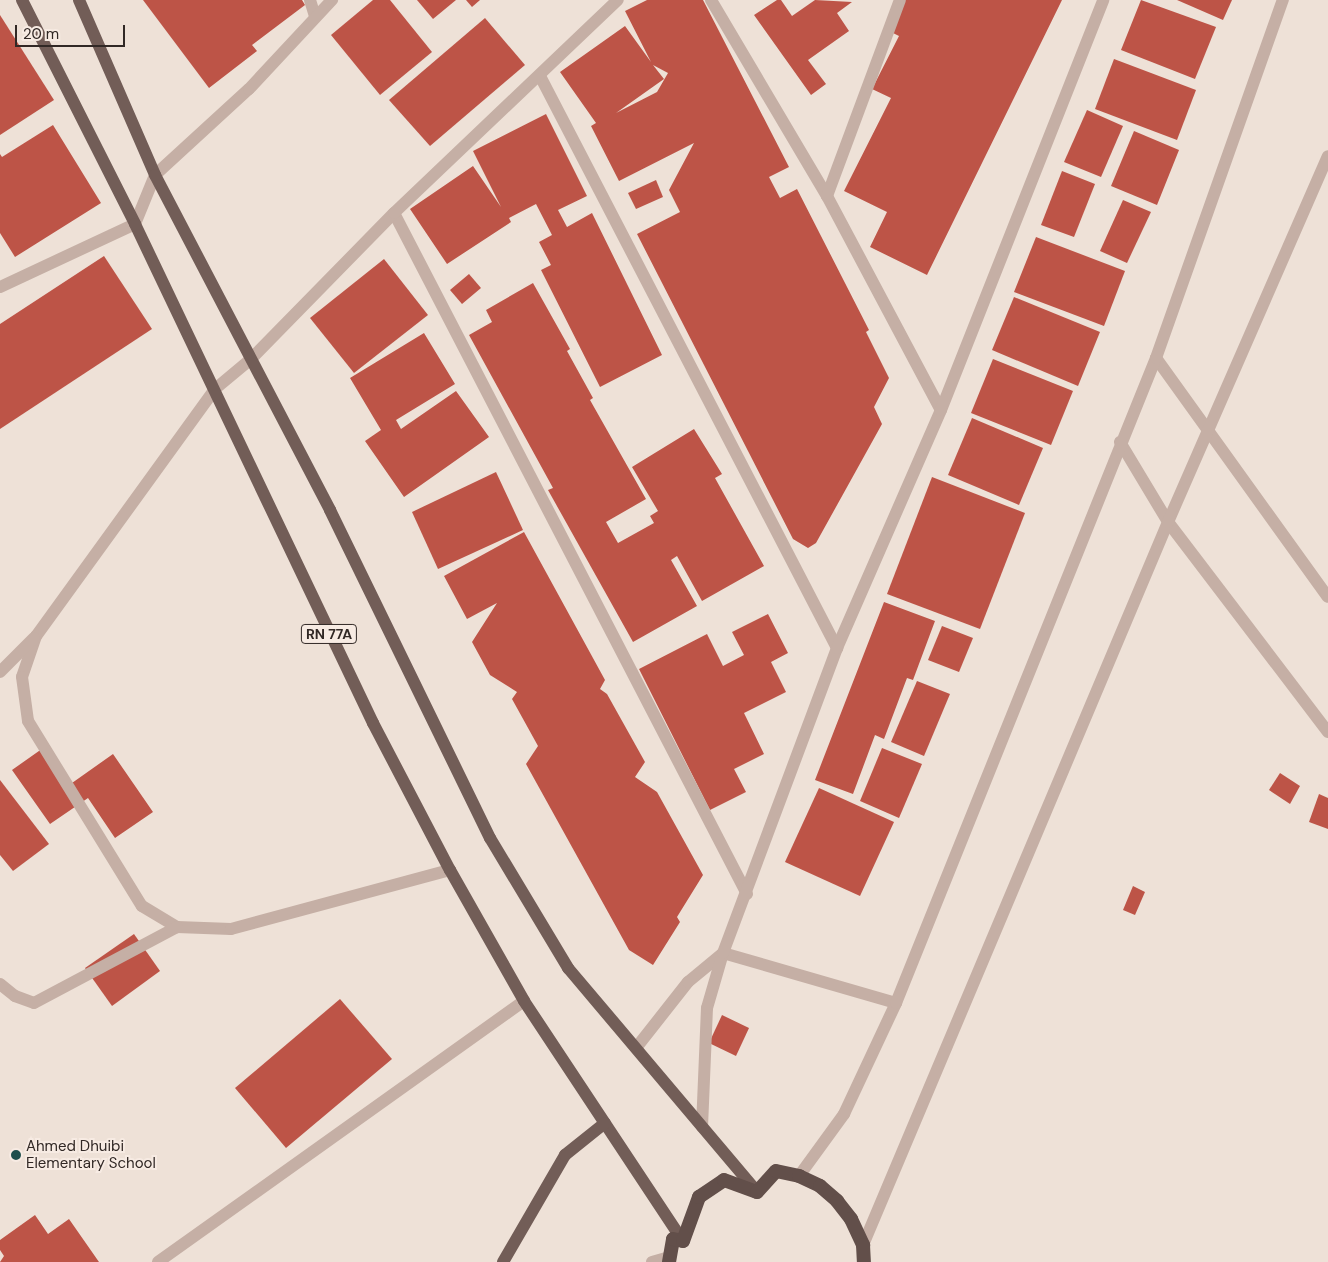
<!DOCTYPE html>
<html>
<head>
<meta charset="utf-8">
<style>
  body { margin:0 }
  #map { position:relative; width:1328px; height:1262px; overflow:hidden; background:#eee1d7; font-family:"DM Sans",sans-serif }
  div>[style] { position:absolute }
  .building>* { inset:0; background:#bd5447 }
  .service>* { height:12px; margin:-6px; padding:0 6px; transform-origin:6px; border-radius:6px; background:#c5afa5 }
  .minor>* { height:12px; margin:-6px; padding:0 6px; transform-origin:6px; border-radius:6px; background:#c5afa5 }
  .tertiary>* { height:12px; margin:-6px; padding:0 6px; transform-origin:6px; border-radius:6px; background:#c5afa5 }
  .primary>* { height:12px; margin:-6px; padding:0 6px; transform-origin:6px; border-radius:6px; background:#725d57 }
  .trunk>* { height:14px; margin:-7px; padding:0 7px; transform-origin:7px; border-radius:7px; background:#624f4a }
  .dots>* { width:14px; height:14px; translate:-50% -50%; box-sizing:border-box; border:2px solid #f7ebe3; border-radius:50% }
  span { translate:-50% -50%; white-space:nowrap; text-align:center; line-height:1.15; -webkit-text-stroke:4px #f7ebe3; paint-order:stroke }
  .shield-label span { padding:1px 4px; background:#f7ebe3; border:1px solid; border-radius:4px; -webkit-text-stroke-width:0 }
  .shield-label { font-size:14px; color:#312825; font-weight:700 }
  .poi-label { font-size:15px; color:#312825 }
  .left { translate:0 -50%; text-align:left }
  .scale { position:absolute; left:15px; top:25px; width:110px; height:22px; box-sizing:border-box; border:2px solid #312825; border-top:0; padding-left:6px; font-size:15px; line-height:18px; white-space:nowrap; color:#312825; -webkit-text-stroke:4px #f7ebe3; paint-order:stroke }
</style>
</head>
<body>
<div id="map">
  <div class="building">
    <div style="clip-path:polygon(143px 0,302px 0,305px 5px,252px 45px,257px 51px,209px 88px)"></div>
    <div style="clip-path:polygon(373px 0,390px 0,432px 52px,380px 95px,331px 35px)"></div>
    <div style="clip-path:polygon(417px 0,456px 0,433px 19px)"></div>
    <div style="clip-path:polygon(466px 0,480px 0,472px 7px)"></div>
    <div style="clip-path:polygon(evenodd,647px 0,703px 0,789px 167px,769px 177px,780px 198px,797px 189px,869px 330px,866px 332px,889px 378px,874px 407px,882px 424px,816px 543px,808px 548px,793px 539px,637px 234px,680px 212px,669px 190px,694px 143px,619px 181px,591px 126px,596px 123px,560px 72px,625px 26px,651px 62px,625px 11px,647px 0,653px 65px,668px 73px,657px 92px,616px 113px,664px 79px,653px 65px)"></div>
    <div style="clip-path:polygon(777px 0,781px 0,792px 16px,815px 0,852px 2px,837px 13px,849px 31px,808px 60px,826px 84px,811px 95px,754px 15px)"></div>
    <div style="clip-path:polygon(899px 0,1062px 0,927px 275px,870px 247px,887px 212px,844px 191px,891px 98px,872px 89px,899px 36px,885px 29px)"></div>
    <div style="clip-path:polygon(1141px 0,1216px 27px,1195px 79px,1121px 50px)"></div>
    <div style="clip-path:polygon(1177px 0,1232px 0,1223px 20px)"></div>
    <div style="clip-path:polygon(0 15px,54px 100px,0 135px)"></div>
    <div style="clip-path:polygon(485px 18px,525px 65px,430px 146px,389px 100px)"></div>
    <div style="clip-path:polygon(1114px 59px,1196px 90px,1177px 140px,1095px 109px)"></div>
    <div style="clip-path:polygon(1087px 110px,1123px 126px,1101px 177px,1064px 162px)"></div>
    <div style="clip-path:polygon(546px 114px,587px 196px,558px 210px,567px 227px,592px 213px,662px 355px,600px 387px,541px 270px,551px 265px,539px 242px,552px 235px,536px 204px,509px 218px,511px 222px,447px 264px,410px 209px,473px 166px,501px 207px,473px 151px)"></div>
    <div style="clip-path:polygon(53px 125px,101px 203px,15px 257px,0 233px,0 154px,2px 157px)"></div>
    <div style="clip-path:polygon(1134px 131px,1179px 150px,1157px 205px,1111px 186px)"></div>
    <div style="clip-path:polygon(1062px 171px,1095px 184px,1074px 237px,1041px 225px)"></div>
    <div style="clip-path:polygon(656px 180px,663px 197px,636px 209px,628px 193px)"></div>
    <div style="clip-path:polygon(1123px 200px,1151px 212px,1127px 263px,1100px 251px)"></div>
    <div style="clip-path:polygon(1036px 237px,1125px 271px,1104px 326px,1014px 292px)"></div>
    <div style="clip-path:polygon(104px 256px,152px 329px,0 429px,0 324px)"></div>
    <div style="clip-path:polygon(384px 259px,428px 315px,354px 373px,310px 318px)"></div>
    <div style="clip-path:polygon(469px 274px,481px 288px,462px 304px,450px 290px)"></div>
    <div style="clip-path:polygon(533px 283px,570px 349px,567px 351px,593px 398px,590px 400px,646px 499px,606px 522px,618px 543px,654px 523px,650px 516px,658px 511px,632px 467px,694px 429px,722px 474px,715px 478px,764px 566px,702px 601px,677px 556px,671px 560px,697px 606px,633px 642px,548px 490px,553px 488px,469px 335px,492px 322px,486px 310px)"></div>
    <div style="clip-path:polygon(1014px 297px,1100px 332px,1078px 386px,992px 350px)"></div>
    <div style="clip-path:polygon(424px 333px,455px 384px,396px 420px,401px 429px,456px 391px,489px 437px,404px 497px,365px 441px,381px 430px,350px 378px)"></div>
    <div style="clip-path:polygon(993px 359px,1073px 391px,1051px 445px,971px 413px)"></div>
    <div style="clip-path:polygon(972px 418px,1043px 448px,1019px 505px,948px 475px)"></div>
    <div style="clip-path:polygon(496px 472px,523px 530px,438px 569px,412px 512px)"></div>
    <div style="clip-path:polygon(932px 477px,1025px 513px,980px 629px,887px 594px)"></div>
    <div style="clip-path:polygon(524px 532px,605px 680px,600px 689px,607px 694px,645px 762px,635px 777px,657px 792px,703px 875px,677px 917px,680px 922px,653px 965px,629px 950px,526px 764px,538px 746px,512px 699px,517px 692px,490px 675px,472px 642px,497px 603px,467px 619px,444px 576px)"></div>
    <div style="clip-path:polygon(884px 602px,935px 621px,913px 680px,907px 678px,884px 739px,875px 735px,853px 794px,815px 780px)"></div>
    <div style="clip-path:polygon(768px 614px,788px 653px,771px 662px,786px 692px,744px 713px,764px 754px,734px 769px,746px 792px,710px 810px,639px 669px,707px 634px,723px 666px,744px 655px,732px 632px)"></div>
    <div style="clip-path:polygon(942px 626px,973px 638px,959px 672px,928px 660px)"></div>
    <div style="clip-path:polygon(917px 681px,950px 694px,924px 756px,891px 742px)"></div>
    <div style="clip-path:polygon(46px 746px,72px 783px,113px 754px,153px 812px,115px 838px,88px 798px,50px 824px,12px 770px)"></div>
    <div style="clip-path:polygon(882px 748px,922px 764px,899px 818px,860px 801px)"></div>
    <div style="clip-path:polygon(1280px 773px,1300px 786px,1290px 804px,1269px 790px)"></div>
    <div style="clip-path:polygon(0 780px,49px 844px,13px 871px,0 855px)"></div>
    <div style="clip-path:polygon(819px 788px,894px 822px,860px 896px,785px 862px)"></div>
    <div style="clip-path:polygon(1319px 794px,1328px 798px,1328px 829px,1309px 822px)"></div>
    <div style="clip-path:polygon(1133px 886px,1145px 892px,1135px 915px,1123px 910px)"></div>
    <div style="clip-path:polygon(134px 934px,160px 971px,112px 1006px,85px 968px)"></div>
    <div style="clip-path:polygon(340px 999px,392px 1059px,286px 1148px,235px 1088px)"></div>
    <div style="clip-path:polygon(722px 1015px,749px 1028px,736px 1056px,709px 1043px)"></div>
    <div style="clip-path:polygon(35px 1215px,48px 1234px,69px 1219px,99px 1262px,0 1262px,4px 1256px,0 1250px,0 1240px)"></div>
  </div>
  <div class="service">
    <div style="left:215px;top:389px;width:305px;rotate:125.9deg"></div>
    <div style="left:36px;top:636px;width:43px;rotate:108.9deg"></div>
    <div style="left:22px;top:677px;width:44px;rotate:82.2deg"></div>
    <div style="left:28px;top:721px;width:217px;rotate:58.4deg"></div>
    <div style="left:142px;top:906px;width:41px;rotate:31deg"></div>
    <div style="left:177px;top:927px;width:54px;rotate:2.1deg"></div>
    <div style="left:231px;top:929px;width:227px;rotate:-15.1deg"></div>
    <div style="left:0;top:672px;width:48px;rotate:-45deg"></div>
    <div style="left:0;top:984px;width:19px;rotate:39deg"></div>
    <div style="left:15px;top:996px;width:20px;rotate:20deg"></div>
    <div style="left:34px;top:1003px;width:162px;rotate:-28deg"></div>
  </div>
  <div class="minor">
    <div style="left:310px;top:0;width:17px;rotate:73deg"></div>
    <div style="left:711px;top:0;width:228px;rotate:59.4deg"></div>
    <div style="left:827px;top:196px;width:242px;rotate:62deg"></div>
    <div style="left:540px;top:76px;width:645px;rotate:62.56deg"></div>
    <div style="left:827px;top:196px;width:209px;rotate:-69.6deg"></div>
    <div style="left:394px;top:213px;width:767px;rotate:62.6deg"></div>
    <div style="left:0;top:287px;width:149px;rotate:-25deg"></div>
    <div style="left:135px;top:224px;width:53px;rotate:-67.8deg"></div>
    <div style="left:155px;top:175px;width:127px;rotate:-42.5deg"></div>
    <div style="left:249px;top:89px;width:122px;rotate:-47deg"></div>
    <div style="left:1156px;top:358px;width:294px;rotate:54.3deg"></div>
    <div style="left:215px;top:389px;width:47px;rotate:-39.8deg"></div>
    <div style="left:251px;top:359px;width:204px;rotate:-45.6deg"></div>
    <div style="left:394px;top:213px;width:309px;rotate:-43.6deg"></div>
    <div style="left:1120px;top:442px;width:93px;rotate:59deg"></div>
    <div style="left:1168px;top:522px;width:264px;rotate:52.7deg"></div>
    <div style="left:723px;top:953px;width:180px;rotate:16.1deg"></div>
    <div style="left:799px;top:1176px;width:77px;rotate:-54deg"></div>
    <div style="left:844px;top:1114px;width:123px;rotate:-64.9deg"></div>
    <div style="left:896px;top:1003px;width:695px;rotate:-68.05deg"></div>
    <div style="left:1156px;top:358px;width:380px;rotate:-70.5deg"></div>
    <div style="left:863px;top:1245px;width:785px;rotate:-67.13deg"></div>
    <div style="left:1168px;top:522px;width:399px;rotate:-66.4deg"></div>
    <div style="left:158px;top:1262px;width:450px;rotate:-35.5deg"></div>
  </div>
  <div class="tertiary">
    <div style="left:636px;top:1048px;width:84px;rotate:-51.8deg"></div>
    <div style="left:688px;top:982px;width:45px;rotate:-39.6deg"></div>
    <div style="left:702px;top:1127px;width:119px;rotate:-87.6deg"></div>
    <div style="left:707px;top:1008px;width:57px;rotate:-73.8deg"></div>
    <div style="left:723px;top:953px;width:326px;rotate:-69.5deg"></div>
    <div style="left:837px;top:648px;width:260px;rotate:-66.4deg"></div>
    <div style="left:941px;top:410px;width:441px;rotate:-68.4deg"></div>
    <div style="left:652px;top:1262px;width:18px;rotate:-16deg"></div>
  </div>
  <div class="primary">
    <div style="left:22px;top:0;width:251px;rotate:63.2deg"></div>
    <div style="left:135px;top:224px;width:553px;rotate:64.5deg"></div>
    <div style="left:373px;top:723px;width:166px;rotate:62.4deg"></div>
    <div style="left:450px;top:870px;width:150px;rotate:60.5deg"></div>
    <div style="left:524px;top:1001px;width:288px;rotate:56.5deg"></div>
    <div style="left:79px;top:0;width:191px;rotate:66.5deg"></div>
    <div style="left:155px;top:175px;width:378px;rotate:62.4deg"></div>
    <div style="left:330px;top:510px;width:365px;rotate:64deg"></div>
    <div style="left:490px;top:838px;width:152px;rotate:59deg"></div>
    <div style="left:568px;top:968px;width:293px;rotate:49.8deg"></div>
    <div style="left:503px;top:1262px;width:124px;rotate:-59.9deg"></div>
    <div style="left:565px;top:1155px;width:51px;rotate:-38.7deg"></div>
  </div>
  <div class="trunk">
    <div style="left:669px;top:1262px;width:23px;rotate:-80deg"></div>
    <div style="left:673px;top:1239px;width:10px;rotate:11deg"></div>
    <div style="left:683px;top:1241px;width:47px;rotate:-70deg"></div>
    <div style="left:699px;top:1197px;width:30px;rotate:-34deg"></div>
    <div style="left:724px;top:1180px;width:35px;rotate:20deg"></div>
    <div style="left:757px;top:1192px;width:28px;rotate:-48deg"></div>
    <div style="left:776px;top:1171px;width:24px;rotate:12deg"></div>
    <div style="left:799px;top:1176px;width:23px;rotate:25deg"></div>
    <div style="left:820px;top:1186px;width:23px;rotate:41deg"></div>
    <div style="left:837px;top:1201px;width:23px;rotate:52deg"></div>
    <div style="left:851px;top:1219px;width:29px;rotate:65deg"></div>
    <div style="left:863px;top:1245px;width:17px;rotate:87deg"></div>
  </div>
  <div class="dots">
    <div style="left:16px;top:1155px;background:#1e4f4c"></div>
  </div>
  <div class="shield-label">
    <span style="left:329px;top:634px">RN 77A</span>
  </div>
  <div class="poi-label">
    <span class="left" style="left:26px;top:1155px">Ahmed Dhuibi<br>Elementary School</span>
  </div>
  <div class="scale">20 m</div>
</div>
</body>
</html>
